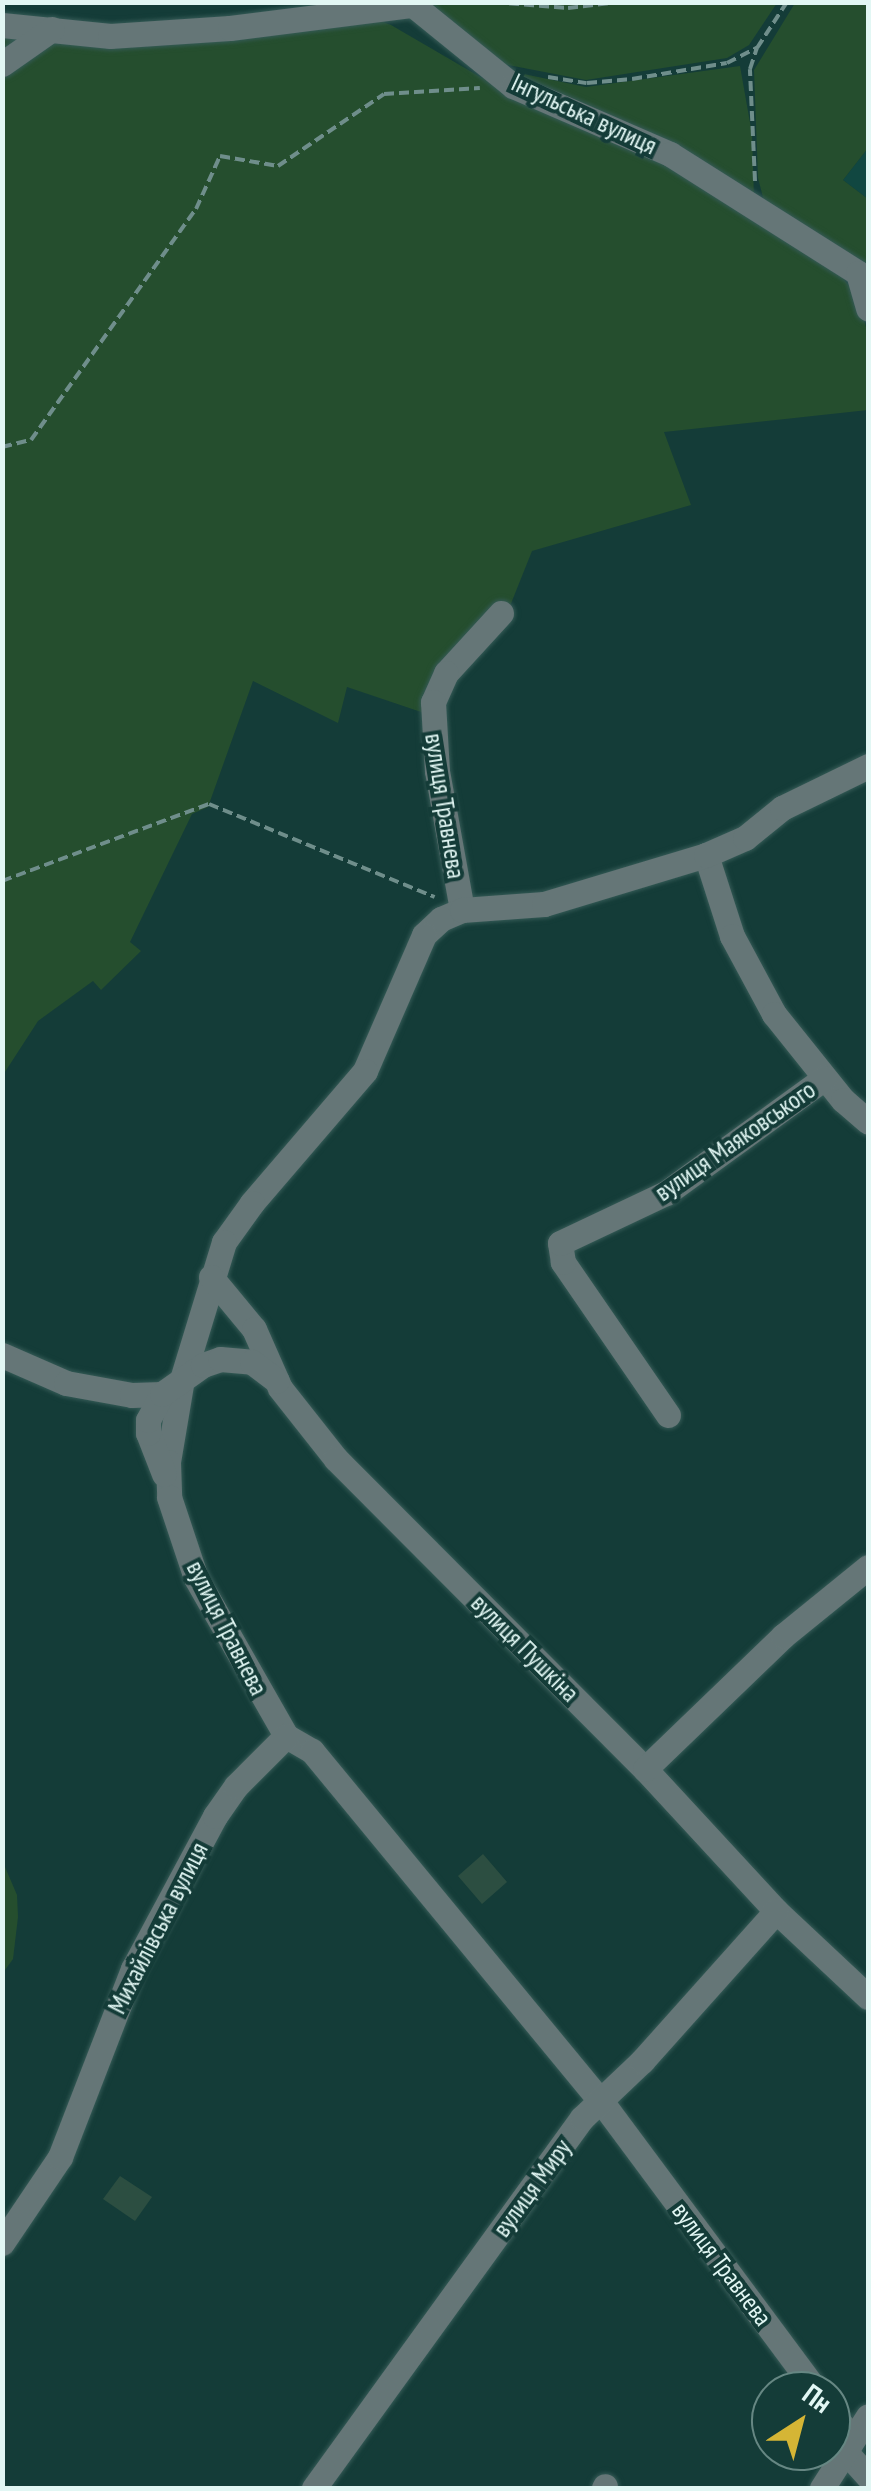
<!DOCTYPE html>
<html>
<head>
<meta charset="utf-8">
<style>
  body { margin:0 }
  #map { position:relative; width:871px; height:2491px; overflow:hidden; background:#143c38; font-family:"PT Sans Narrow",sans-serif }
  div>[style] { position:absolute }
  .built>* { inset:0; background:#114741 }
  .green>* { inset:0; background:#254e2e }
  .building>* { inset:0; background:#2c4e41 }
  .path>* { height:4px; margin-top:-2px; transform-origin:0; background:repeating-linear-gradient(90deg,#6f8e8b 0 10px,transparent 0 15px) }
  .roads { filter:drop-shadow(0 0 2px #355a56) drop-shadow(0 0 2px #355a56) }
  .minor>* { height:25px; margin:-12.5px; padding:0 12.5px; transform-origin:12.5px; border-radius:12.5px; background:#657677 }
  span { translate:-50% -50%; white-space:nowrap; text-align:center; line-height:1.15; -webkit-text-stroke:8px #143c38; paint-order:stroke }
  .street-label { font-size:25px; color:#e2f7f4 }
  .frame { position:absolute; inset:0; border:5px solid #e2f7f4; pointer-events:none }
  .north { position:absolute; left:751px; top:2371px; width:100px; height:100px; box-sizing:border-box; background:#143c38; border:2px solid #668783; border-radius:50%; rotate:36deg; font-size:28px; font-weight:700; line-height:40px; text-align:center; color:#e2f7f4 }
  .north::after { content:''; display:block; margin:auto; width:35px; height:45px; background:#d5b535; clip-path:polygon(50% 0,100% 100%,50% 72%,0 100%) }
</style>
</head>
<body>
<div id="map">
  <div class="built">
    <div style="clip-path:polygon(868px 148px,868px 199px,843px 180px)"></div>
  </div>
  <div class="green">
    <div style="clip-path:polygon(375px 2px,777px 3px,749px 45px,727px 58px,586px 80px,498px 63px)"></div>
    <div style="clip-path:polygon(795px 3px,868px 3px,868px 148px,843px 180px,868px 199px,868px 284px,766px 209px,758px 178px,754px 70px)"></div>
    <div style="clip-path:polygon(368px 16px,391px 25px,520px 100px,672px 167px,837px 271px,857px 296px,868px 334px,868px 410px,664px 432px,691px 505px,532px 551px,508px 611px,427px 714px,347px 687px,338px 723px,253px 681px,208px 807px,192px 814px,130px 942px,141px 951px,101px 990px,93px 981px,38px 1021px,3px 1075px,3px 31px,162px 46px)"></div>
    <div style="clip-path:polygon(740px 66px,752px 134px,754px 198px,499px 69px,586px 87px)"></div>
    <div style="clip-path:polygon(2px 1860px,17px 1895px,18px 1917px,13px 1959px,5px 1970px)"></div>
  </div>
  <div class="building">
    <div style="clip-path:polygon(483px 1854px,507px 1882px,482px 1904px,458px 1876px)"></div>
    <div style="clip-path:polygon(120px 2176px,152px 2197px,135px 2221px,103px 2199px)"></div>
  </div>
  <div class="path">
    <div style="left:494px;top:2px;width:74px;rotate:4.6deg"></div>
    <div style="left:568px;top:8px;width:51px;rotate:-6.7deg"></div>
    <div style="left:442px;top:3px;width:20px;rotate:-3deg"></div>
    <div style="left:548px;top:77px;width:39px;rotate:9deg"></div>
    <div style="left:587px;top:83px;width:45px;rotate:-5.1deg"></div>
    <div style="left:632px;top:79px;width:96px;rotate:-9.6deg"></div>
    <div style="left:727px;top:63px;width:34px;rotate:-27deg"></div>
    <div style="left:755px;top:181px;width:112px;rotate:-92.6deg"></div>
    <div style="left:750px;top:69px;width:22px;rotate:-72deg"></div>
    <div style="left:757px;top:48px;width:55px;rotate:-56.9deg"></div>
    <div style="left:2px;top:447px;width:30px;rotate:-14deg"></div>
    <div style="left:31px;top:440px;width:284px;rotate:-54.5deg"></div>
    <div style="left:196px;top:209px;width:58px;rotate:-65.6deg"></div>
    <div style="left:220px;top:156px;width:59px;rotate:9.8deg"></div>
    <div style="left:278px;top:166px;width:128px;rotate:-34.2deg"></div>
    <div style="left:384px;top:94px;width:96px;rotate:-3.6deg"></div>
    <div style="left:2px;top:881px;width:221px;rotate:-20.4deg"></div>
    <div style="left:209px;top:804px;width:244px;rotate:22.4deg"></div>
  </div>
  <div class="roads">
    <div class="minor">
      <div style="left:2px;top:25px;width:109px;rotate:5.8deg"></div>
      <div style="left:110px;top:36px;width:120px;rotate:-3.8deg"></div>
      <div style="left:230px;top:28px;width:184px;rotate:-7.2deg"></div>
      <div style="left:413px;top:5px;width:129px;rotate:39deg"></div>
      <div style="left:513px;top:86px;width:171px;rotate:23.4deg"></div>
      <div style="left:670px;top:154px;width:222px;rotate:32.3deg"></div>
      <div style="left:858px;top:273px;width:37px;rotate:74deg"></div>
      <div style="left:2px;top:64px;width:61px;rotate:-35deg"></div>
      <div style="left:501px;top:613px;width:81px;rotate:132.5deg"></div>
      <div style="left:446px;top:673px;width:32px;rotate:114deg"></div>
      <div style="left:433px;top:702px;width:69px;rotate:86.7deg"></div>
      <div style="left:437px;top:771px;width:141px;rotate:79.8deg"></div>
      <div style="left:462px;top:910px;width:23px;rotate:157deg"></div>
      <div style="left:441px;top:919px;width:23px;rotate:137deg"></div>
      <div style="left:424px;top:935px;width:148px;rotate:113.5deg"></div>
      <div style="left:365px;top:1071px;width:174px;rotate:130.6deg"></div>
      <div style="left:252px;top:1203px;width:48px;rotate:125.7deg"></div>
      <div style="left:224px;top:1242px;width:143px;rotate:107deg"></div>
      <div style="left:182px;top:1379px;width:84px;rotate:99.6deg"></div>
      <div style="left:168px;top:1462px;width:35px;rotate:88deg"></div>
      <div style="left:169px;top:1497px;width:85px;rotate:71.6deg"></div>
      <div style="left:196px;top:1578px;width:182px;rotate:60.3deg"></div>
      <div style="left:286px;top:1736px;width:30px;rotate:30deg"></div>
      <div style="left:312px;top:1751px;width:454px;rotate:50.5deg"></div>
      <div style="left:601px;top:2101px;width:361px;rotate:53.4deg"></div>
      <div style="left:706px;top:855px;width:85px;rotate:72.2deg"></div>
      <div style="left:732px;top:936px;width:89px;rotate:61.7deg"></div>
      <div style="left:774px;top:1014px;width:110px;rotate:51.3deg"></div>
      <div style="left:843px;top:1100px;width:33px;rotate:41deg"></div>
      <div style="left:462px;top:910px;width:82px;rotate:-4.2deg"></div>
      <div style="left:544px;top:904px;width:169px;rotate:-16.8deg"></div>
      <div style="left:706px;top:855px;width:43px;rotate:-23.6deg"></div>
      <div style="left:745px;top:838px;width:48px;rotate:-39deg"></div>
      <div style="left:782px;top:808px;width:96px;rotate:-26deg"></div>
      <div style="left:211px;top:1277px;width:67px;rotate:50.4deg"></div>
      <div style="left:254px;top:1329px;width:64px;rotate:66.2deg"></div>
      <div style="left:280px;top:1388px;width:90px;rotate:51.7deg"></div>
      <div style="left:336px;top:1459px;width:438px;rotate:45.1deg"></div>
      <div style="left:645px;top:1769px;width:193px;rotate:47.3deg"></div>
      <div style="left:776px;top:1911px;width:126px;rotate:43.1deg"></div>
      <div style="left:2px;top:1355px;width:70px;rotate:23.6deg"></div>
      <div style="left:66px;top:1383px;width:67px;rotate:10.3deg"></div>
      <div style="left:132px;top:1395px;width:30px;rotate:-2deg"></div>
      <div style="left:668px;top:1415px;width:186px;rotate:-124.5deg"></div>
      <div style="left:563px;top:1262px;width:19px;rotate:-99deg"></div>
      <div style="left:560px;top:1243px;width:117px;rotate:-25.3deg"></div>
      <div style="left:666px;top:1193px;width:195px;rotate:-36deg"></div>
      <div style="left:164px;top:1474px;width:44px;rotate:-111.3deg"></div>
      <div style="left:148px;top:1433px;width:13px;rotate:-90deg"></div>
      <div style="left:148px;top:1420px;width:30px;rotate:-62deg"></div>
      <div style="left:162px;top:1394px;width:50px;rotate:-35.3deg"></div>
      <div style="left:203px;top:1365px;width:18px;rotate:-19deg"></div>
      <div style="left:220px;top:1359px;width:32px;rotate:5deg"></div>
      <div style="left:252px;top:1362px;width:31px;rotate:37deg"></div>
      <div style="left:645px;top:1769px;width:192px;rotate:-43.9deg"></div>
      <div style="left:783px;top:1636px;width:109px;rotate:-39.1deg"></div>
      <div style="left:2px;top:2243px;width:104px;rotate:-56deg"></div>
      <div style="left:60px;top:2157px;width:202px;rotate:-68.8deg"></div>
      <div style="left:133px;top:1969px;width:174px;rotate:-61.8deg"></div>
      <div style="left:215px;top:1816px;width:37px;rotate:-55deg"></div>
      <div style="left:236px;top:1786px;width:71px;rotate:-45deg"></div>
      <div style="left:831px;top:2411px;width:35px;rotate:53deg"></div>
      <div style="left:844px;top:2450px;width:36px;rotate:48deg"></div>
      <div style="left:314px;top:2488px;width:457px;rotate:-54.1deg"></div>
      <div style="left:582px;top:2118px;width:83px;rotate:-43.5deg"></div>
      <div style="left:642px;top:2061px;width:201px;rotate:-48.2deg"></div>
      <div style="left:604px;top:2488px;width:2px;rotate:-63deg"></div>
      <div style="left:822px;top:2488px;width:85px;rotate:-57.4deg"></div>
    </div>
  </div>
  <div class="street-label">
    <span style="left:584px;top:114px;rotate:25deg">Інгульська вулиця</span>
    <span style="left:445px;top:806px;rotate:81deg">вулиця Травнева</span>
    <span style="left:735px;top:1141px;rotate:-35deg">вулиця Маяковського</span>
    <span style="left:227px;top:1628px;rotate:63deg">вулиця Травнева</span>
    <span style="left:525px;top:1648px;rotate:45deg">вулиця Пушкіна</span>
    <span style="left:158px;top:1928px;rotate:-63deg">Михайлівська вулиця</span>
    <span style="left:532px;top:2188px;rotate:-54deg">вулиця Миру</span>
    <span style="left:722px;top:2264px;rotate:53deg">вулиця Травнева</span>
  </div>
  <div class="frame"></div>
  <div class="north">Пн</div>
</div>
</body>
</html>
